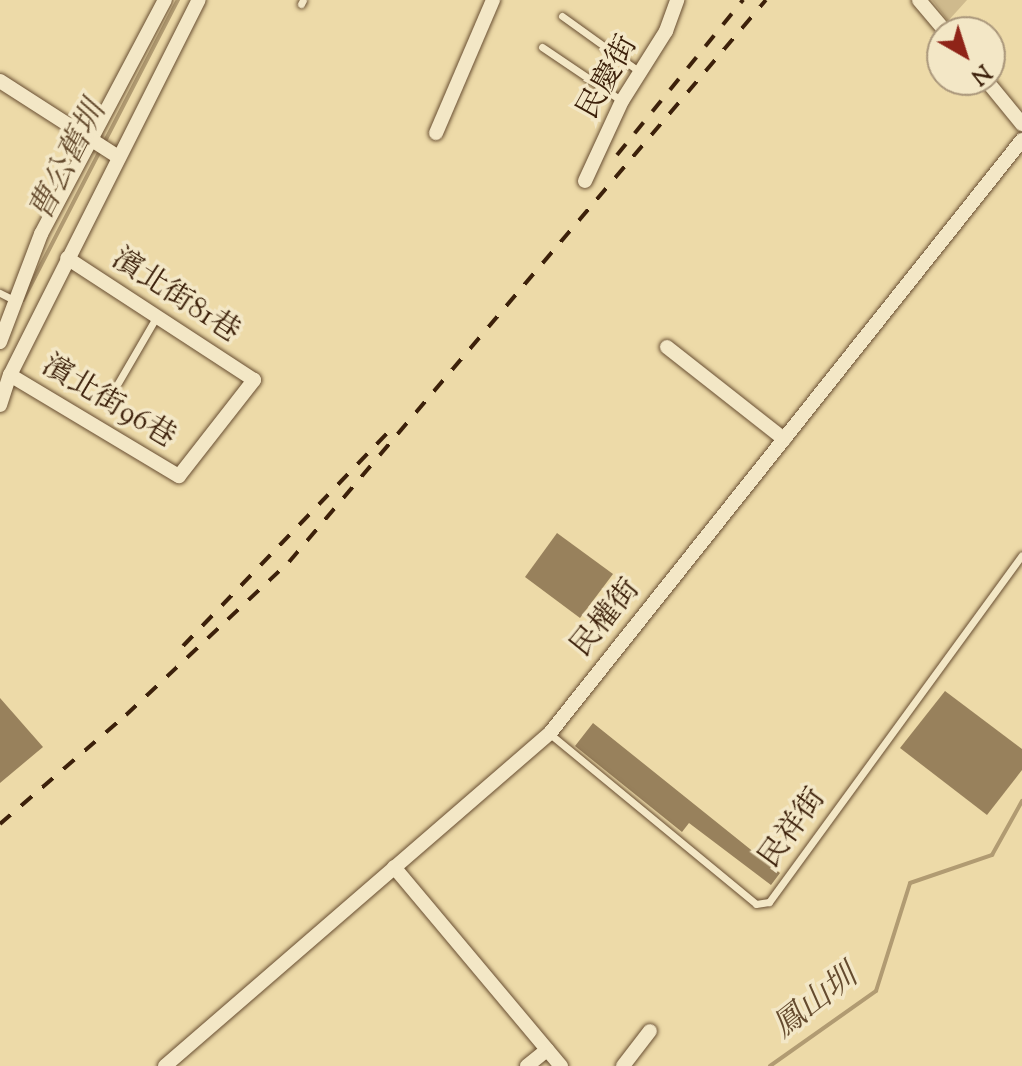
<!DOCTYPE html>
<html>
<head>
<meta charset="utf-8">
<style>
  body { margin:0 }
  #map { position:relative; width:1022px; height:1066px; overflow:hidden; background:#eddaa8; font-family:"Sorts Mill Goudy","Noto Serif TC",serif }
  div>[style] { position:absolute }
  .green>* { inset:0; background:#cfba8d }
  .stream>* { height:4px; margin:-2px; padding:0 2px; transform-origin:2px; border-radius:2px; background:#b19b72 }
  .building>* { inset:0; background:#98815c }
  .roads { filter:drop-shadow(0 0 2px #684e32) drop-shadow(0 0 2px #684e32) }
  .lane>* { height:7px; margin:-3.5px; padding:0 3.5px; transform-origin:3.5px; border-radius:3.5px; background:#f3e7c6 }
  .street>* { height:14px; margin:-7px; padding:0 7px; transform-origin:7px; border-radius:7px; background:#f3e7c6 }
  .rail>* { height:4px; margin-top:-2px; transform-origin:0; background:repeating-linear-gradient(90deg,#3c200a 0 14px,transparent 0 28px) }
  span { translate:-50% -50%; white-space:nowrap; text-align:center; line-height:1.15; -webkit-text-stroke:7px #f3e7c6; paint-order:stroke }
  .street-label { font-size:30px; color:#3c200a }
  .water-label { font-size:32px; color:#654b2e; font-style:italic }
  .north { position:absolute; left:926px; top:16px; width:80px; height:80px; box-sizing:border-box; background:#f3e7c6; border:2px solid #aa977b; border-radius:50%; rotate:141deg; font-size:22px; font-weight:700; line-height:32px; text-align:center; color:#3c200a }
  .north::after { content:''; display:block; margin:auto; width:28px; height:36px; background:#8f2418; clip-path:polygon(50% 0,100% 100%,50% 72%,0 100%) }
</style>
</head>
<body>
<div id="map">
  <div class="green">
    <div style="clip-path:polygon(932px 0,967px 0,948px 21px)"></div>
  </div>
  <div class="stream">
    <div style="left:23px;top:300px;width:338px;rotate:-62.7deg"></div>
    <div style="left:770px;top:1066px;width:130px;rotate:-35.3deg"></div>
    <div style="left:876px;top:991px;width:113px;rotate:-72.5deg"></div>
    <div style="left:910px;top:883px;width:87px;rotate:-18.9deg"></div>
    <div style="left:992px;top:855px;width:62px;rotate:-60.9deg"></div>
  </div>
  <div class="building">
    <div style="clip-path:polygon(557px 533px,613px 574px,580px 618px,525px 577px)"></div>
    <div style="clip-path:polygon(945px 691px,1022px 749px,1022px 770px,987px 815px,900px 748px)"></div>
    <div style="clip-path:polygon(0 698px,43px 747px,0 783px)"></div>
    <div style="clip-path:polygon(593px 723px,780px 873px,771px 885px,689px 823px,682px 832px,575px 746px)"></div>
  </div>
  <div class="roads">
    <div class="lane">
      <div style="left:301px;top:4px;width:4px;rotate:-63deg"></div>
      <div style="left:562px;top:16px;width:96px;rotate:35.7deg"></div>
      <div style="left:542px;top:47px;width:97px;rotate:34deg"></div>
      <div style="left:0;top:293px;width:18px;rotate:27deg"></div>
      <div style="left:118px;top:383px;width:78px;rotate:-59.8deg"></div>
      <div style="left:550px;top:734px;width:267px;rotate:39.5deg"></div>
      <div style="left:756px;top:904px;width:13px;rotate:-9deg"></div>
      <div style="left:769px;top:902px;width:429px;rotate:-53.9deg"></div>
    </div>
    <div class="street">
      <div style="left:919px;top:0;width:42px;rotate:49.8deg"></div>
      <div style="left:986px;top:80px;width:57px;rotate:50.7deg"></div>
      <div style="left:0;top:81px;width:139px;rotate:32.7deg"></div>
      <div style="left:436px;top:133px;width:145px;rotate:-66.8deg"></div>
      <div style="left:585px;top:181px;width:88px;rotate:-65.2deg"></div>
      <div style="left:622px;top:101px;width:83px;rotate:-57.8deg"></div>
      <div style="left:666px;top:31px;width:33px;rotate:-70deg"></div>
      <div style="left:0;top:342px;width:116px;rotate:-69.2deg"></div>
      <div style="left:41px;top:234px;width:265px;rotate:-62.1deg"></div>
      <div style="left:667px;top:347px;width:149px;rotate:38.2deg"></div>
      <div style="left:10px;top:375px;width:197px;rotate:30.9deg"></div>
      <div style="left:179px;top:476px;width:122px;rotate:-52deg"></div>
      <div style="left:254px;top:380px;width:223px;rotate:-146.9deg"></div>
      <div style="left:0;top:405px;width:32px;rotate:-72deg"></div>
      <div style="left:10px;top:375px;width:420px;rotate:-63.3deg"></div>
      <div style="left:394px;top:867px;width:260px;rotate:50deg"></div>
      <div style="left:165px;top:1066px;width:509px;rotate:-40.86deg"></div>
      <div style="left:550px;top:733px;width:758px;rotate:-51.48deg"></div>
      <div style="left:527px;top:1066px;width:26px;rotate:-39deg"></div>
      <div style="left:623px;top:1066px;width:44px;rotate:-52.4deg"></div>
    </div>
  </div>
  <div class="rail">
    <div style="left:617px;top:155px;width:200px;rotate:-50.9deg"></div>
    <div style="left:183px;top:646px;width:303px;rotate:-46.2deg"></div>
    <div style="left:0;top:824px;width:167px;rotate:-40.9deg"></div>
    <div style="left:126px;top:715px;width:224px;rotate:-43.2deg"></div>
    <div style="left:289px;top:562px;width:737px;rotate:-49.68deg"></div>
  </div>
  <div class="street-label">
    <span style="left:609px;top:78px;rotate:-61deg">民慶街</span>
    <span style="left:175px;top:297px;rotate:33deg">濱北街81巷</span>
    <span style="left:108px;top:403px;rotate:31deg">濱北街96巷</span>
    <span style="left:607px;top:619px;rotate:-51deg">民權街</span>
    <span style="left:794px;top:829px;rotate:-54deg">民祥街</span>
  </div>
  <div class="water-label">
    <span style="left:69px;top:162px;rotate:-63deg">曹公舊圳</span>
    <span style="left:816px;top:1003px;rotate:-38deg">鳳山圳</span>
  </div>
  <div class="north">N</div>
</div>
</body>
</html>
